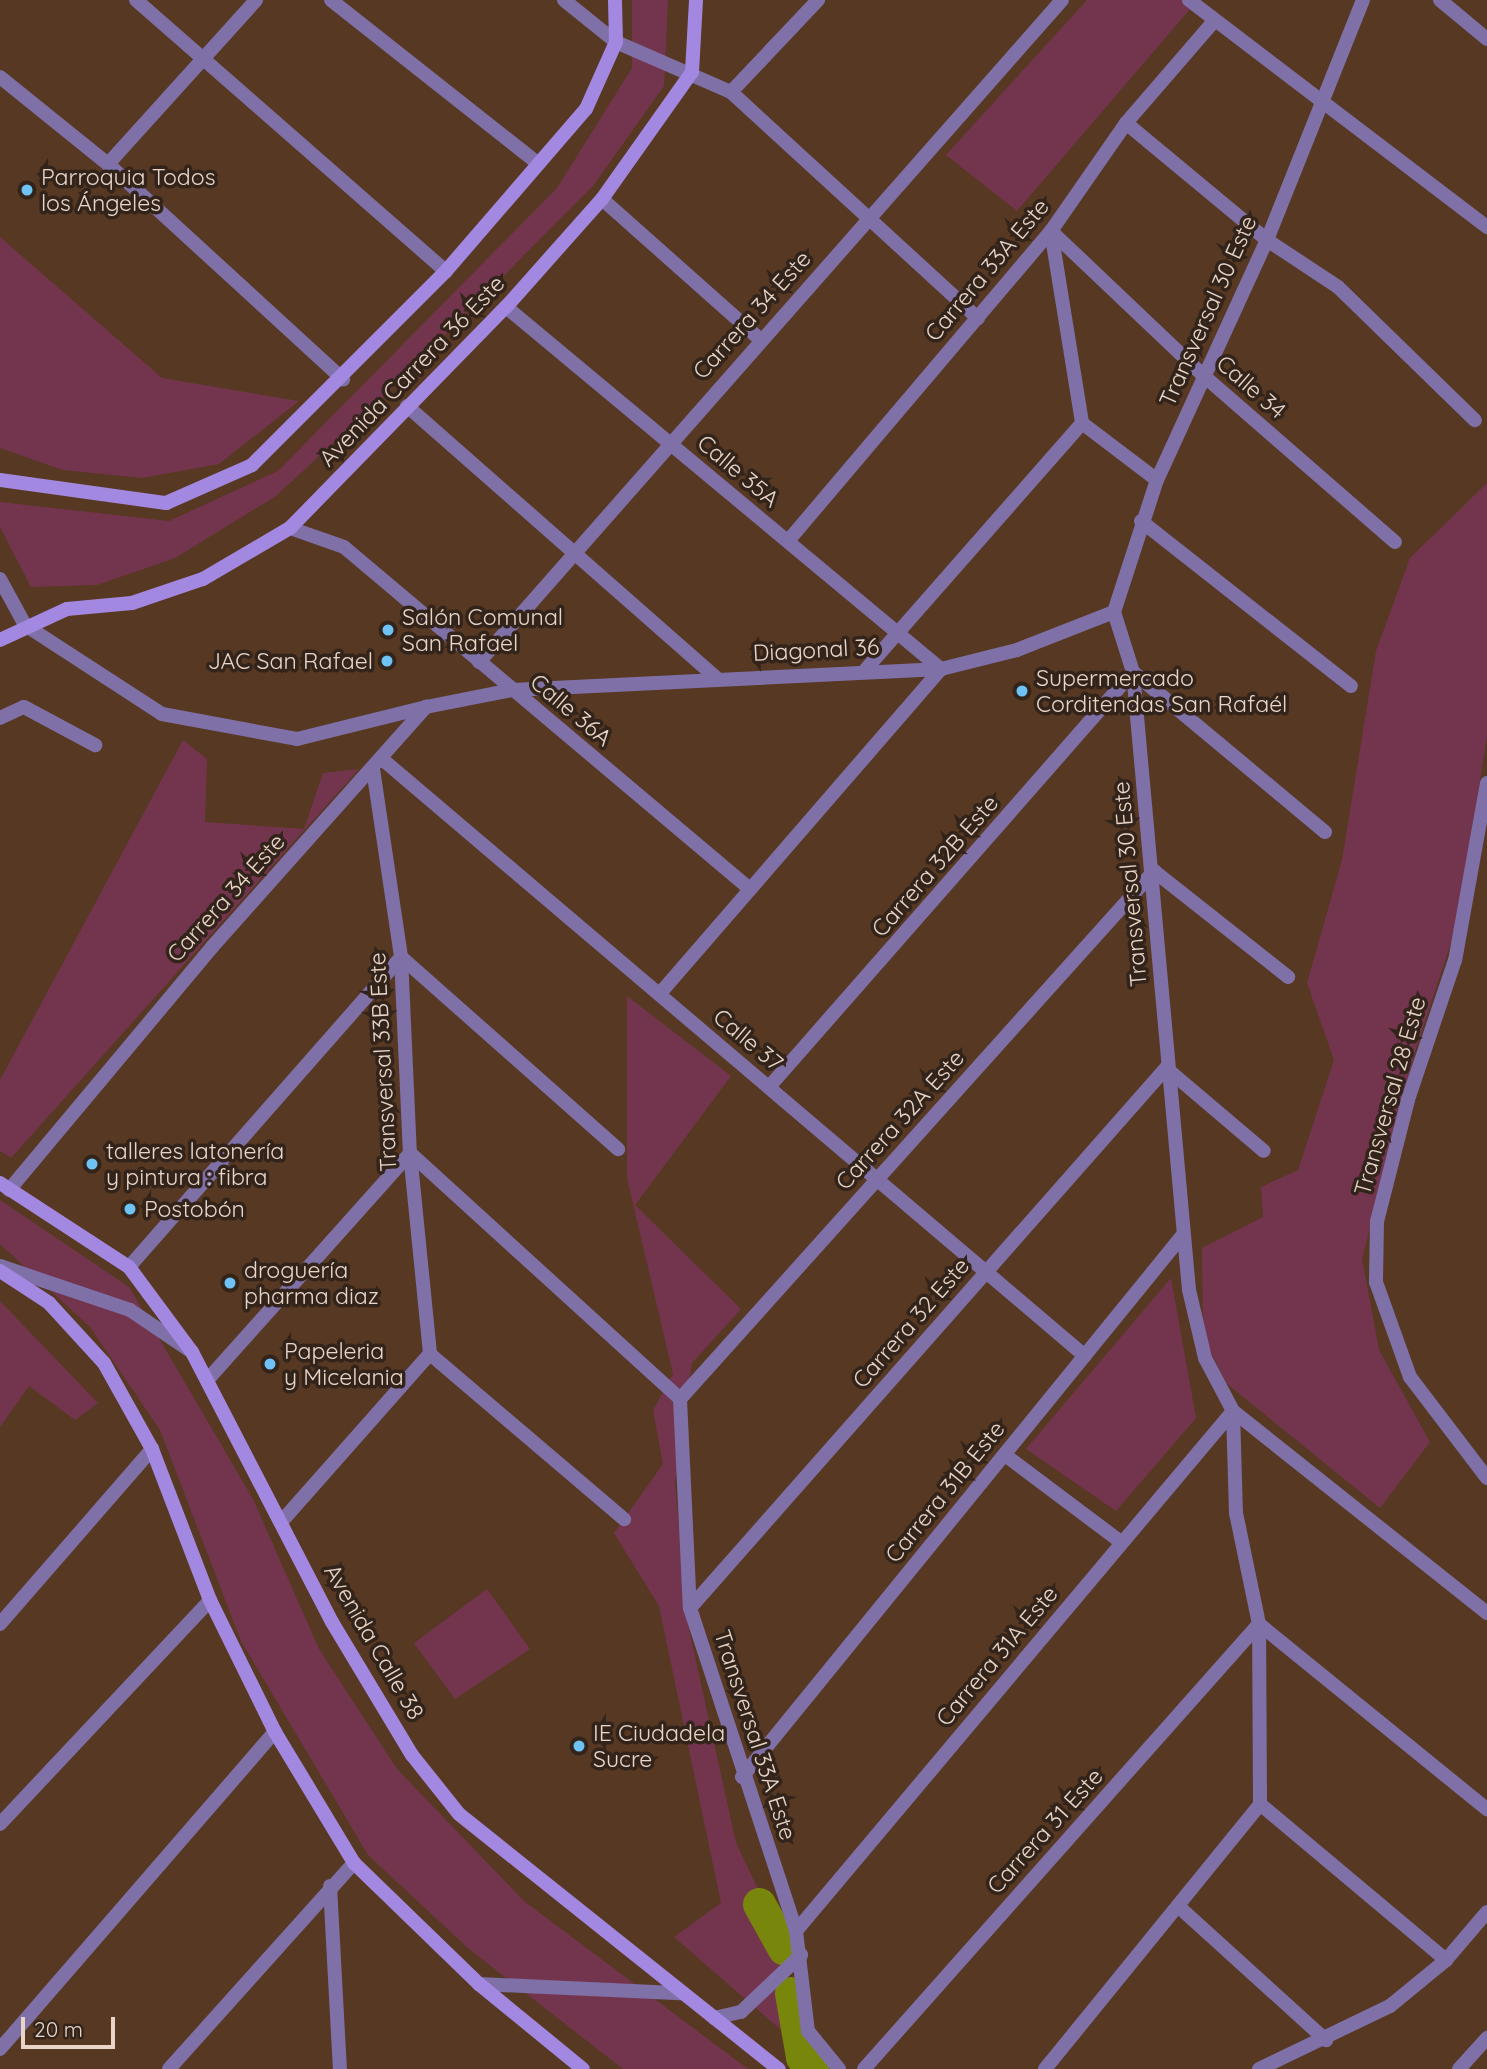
<!DOCTYPE html>
<html>
<head>
<meta charset="utf-8">
<style>
  body { margin:0 }
  #map { position:relative; width:1487px; height:2069px; overflow:hidden; background:#573822; font-family:Quicksand,sans-serif }
  div>[style] { position:absolute }
  .green>* { inset:0; background:#73354e }
  .canal>* { height:33px; margin:-16.5px; padding:0 16.5px; transform-origin:16.5px; border-radius:16.5px; background:#79860c }
  .lane>* { height:14px; margin:-7px; padding:0 7px; transform-origin:7px; border-radius:7px; background:#7f70a8 }
  .street>* { height:14px; margin:-7px; padding:0 7px; transform-origin:7px; border-radius:7px; background:#7f70a8 }
  .secondary>* { height:14px; margin:-7px; padding:0 7px; transform-origin:7px; border-radius:7px; background:#a388e1 }
  .dots>* { width:19px; height:19px; translate:-50% -50%; box-sizing:border-box; border:4px solid #32241a; border-radius:50% }
  span { translate:-50% -50%; white-space:nowrap; text-align:center; line-height:1.15; -webkit-text-stroke:7px #32241a; paint-order:stroke }
  .poi-label { font-size:23px; color:#e9d5c8 }
  .left { translate:0 -50%; text-align:left }
  .right { translate:-100% -50%; text-align:right }
  .street-label { font-size:23px; color:#e9d5c8 }
  .scale { position:absolute; left:21px; top:2017px; width:94px; height:32px; box-sizing:border-box; border:4px solid #e9d5c8; border-top:0; padding-left:9px; font-size:21px; line-height:24px; white-space:nowrap; color:#e9d5c8; -webkit-text-stroke:5px #32241a; paint-order:stroke }
</style>
</head>
<body>
<div id="map">
  <div class="green">
    <div style="clip-path:polygon(632px 0,668px 0,664px 86px,593px 186px,386px 394px,276px 496px,175px 558px,97px 585px,31px 587px,0 527px,0 502px,169px 521px,278px 471px,557px 188px,632px 68px)"></div>
    <div style="clip-path:polygon(1087px 0,1181px 0,1191px 8px,1017px 211px,946px 155px)"></div>
    <div style="clip-path:polygon(0 237px,162px 378px,299px 401px,219px 464px,142px 478px,63px 470px,0 448px)"></div>
    <div style="clip-path:polygon(1487px 483px,1487px 736px,1458px 921px,1414px 1055px,1362px 1259px,1379px 1350px,1430px 1442px,1380px 1508px,1226px 1383px,1203px 1336px,1202px 1248px,1263px 1217px,1261px 1187px,1298px 1170px,1334px 1060px,1307px 983px,1342px 860px,1376px 651px,1410px 558px)"></div>
    <div style="clip-path:polygon(183px 740px,207px 759px,205px 822px,304px 829px,323px 773px,359px 769px,11px 1158px,0 1151px,0 1080px)"></div>
    <div style="clip-path:polygon(627px 996px,731px 1076px,635px 1205px,741px 1309px,692px 1363px,675px 1483px,687px 1620px,736px 1843px,773px 1920px,788px 2036px,674px 1937px,721px 1903px,659px 1606px,614px 1533px,663px 1464px,653px 1410px,673px 1374px,627px 1178px)"></div>
    <div style="clip-path:polygon(0 1200px,129px 1287px,253px 1499px,319px 1649px,397px 1769px,524px 1901px,748px 2069px,623px 2069px,469px 1949px,368px 1855px,241px 1641px,160px 1430px,90px 1327px,0 1244px)"></div>
    <div style="clip-path:polygon(1171px 1278px,1196px 1418px,1116px 1511px,1026px 1449px)"></div>
    <div style="clip-path:polygon(0 1301px,98px 1403px,75px 1420px,29px 1386px,0 1427px)"></div>
    <div style="clip-path:polygon(487px 1589px,530px 1649px,455px 1699px,414px 1643px)"></div>
  </div>
  <div class="canal">
    <div style="left:759px;top:1904px;width:51px;rotate:60.9deg"></div>
    <div style="left:791px;top:1993px;width:65px;rotate:80.2deg"></div>
    <div style="left:802px;top:2057px;width:16px;rotate:50deg"></div>
  </div>
  <div class="lane">
    <div style="left:0;top:718px;width:26px;rotate:-25deg"></div>
    <div style="left:24px;top:707px;width:81px;rotate:28.2deg"></div>
  </div>
  <div class="street">
    <div style="left:136px;top:0;width:412px;rotate:41.2deg"></div>
    <div style="left:331px;top:0;width:261px;rotate:38.3deg"></div>
    <div style="left:564px;top:0;width:67px;rotate:38.9deg"></div>
    <div style="left:616px;top:42px;width:125px;rotate:23.5deg"></div>
    <div style="left:731px;top:92px;width:335px;rotate:42.5deg"></div>
    <div style="left:1189px;top:0;width:375px;rotate:37.3deg"></div>
    <div style="left:1440px;top:0;width:61px;rotate:39.7deg"></div>
    <div style="left:0;top:77px;width:139px;rotate:38.9deg"></div>
    <div style="left:108px;top:164px;width:319px;rotate:42.5deg"></div>
    <div style="left:731px;top:92px;width:127px;rotate:-46.6deg"></div>
    <div style="left:1126px;top:123px;width:183px;rotate:39.7deg"></div>
    <div style="left:1267px;top:240px;width:85px;rotate:33.5deg"></div>
    <div style="left:1338px;top:287px;width:191px;rotate:44.2deg"></div>
    <div style="left:108px;top:164px;width:221px;rotate:-47.9deg"></div>
    <div style="left:602px;top:199px;width:213px;rotate:41.6deg"></div>
    <div style="left:1051px;top:231px;width:211px;rotate:43.5deg"></div>
    <div style="left:1204px;top:376px;width:253px;rotate:41deg"></div>
    <div style="left:1051px;top:231px;width:194px;rotate:80.8deg"></div>
    <div style="left:506px;top:307px;width:566px;rotate:39.77deg"></div>
    <div style="left:941px;top:669px;width:430px;rotate:130.9deg"></div>
    <div style="left:407px;top:406px;width:412px;rotate:41.3deg"></div>
    <div style="left:1082px;top:423px;width:94px;rotate:37.2deg"></div>
    <div style="left:1141px;top:521px;width:267px;rotate:38.2deg"></div>
    <div style="left:290px;top:528px;width:57px;rotate:19.4deg"></div>
    <div style="left:344px;top:547px;width:531px;rotate:40.11deg"></div>
    <div style="left:788px;top:541px;width:407px;rotate:-49.7deg"></div>
    <div style="left:1051px;top:231px;width:131px;rotate:-55.2deg"></div>
    <div style="left:1126px;top:123px;width:135px;rotate:-49.2deg"></div>
    <div style="left:0;top:579px;width:52px;rotate:61.5deg"></div>
    <div style="left:25px;top:625px;width:163px;rotate:33deg"></div>
    <div style="left:162px;top:714px;width:137px;rotate:10.5deg"></div>
    <div style="left:297px;top:739px;width:133px;rotate:-13.9deg"></div>
    <div style="left:479px;top:662px;width:882px;rotate:-48.63deg"></div>
    <div style="left:866px;top:669px;width:327px;rotate:-48.7deg"></div>
    <div style="left:382px;top:759px;width:922px;rotate:40.34deg"></div>
    <div style="left:373px;top:769px;width:190px;rotate:81.5deg"></div>
    <div style="left:401px;top:957px;width:196px;rotate:87.4deg"></div>
    <div style="left:410px;top:1153px;width:202px;rotate:84.3deg"></div>
    <div style="left:1487px;top:783px;width:180px;rotate:100.2deg"></div>
    <div style="left:1455px;top:960px;width:148px;rotate:108.6deg"></div>
    <div style="left:1408px;top:1100px;width:126px;rotate:104.3deg"></div>
    <div style="left:1377px;top:1222px;width:60px;rotate:91deg"></div>
    <div style="left:1376px;top:1282px;width:101px;rotate:70.3deg"></div>
    <div style="left:1410px;top:1377px;width:127px;rotate:52.7deg"></div>
    <div style="left:769px;top:1087px;width:552px;rotate:-48.75deg"></div>
    <div style="left:1133px;top:672px;width:250px;rotate:39.8deg"></div>
    <div style="left:9px;top:1190px;width:317px;rotate:-50.1deg"></div>
    <div style="left:212px;top:947px;width:322px;rotate:-48.3deg"></div>
    <div style="left:426px;top:707px;width:88px;rotate:-11.2deg"></div>
    <div style="left:512px;top:690px;width:430px;rotate:-2.8deg"></div>
    <div style="left:941px;top:669px;width:78px;rotate:-14deg"></div>
    <div style="left:1017px;top:650px;width:104px;rotate:-21.4deg"></div>
    <div style="left:0;top:1266px;width:137px;rotate:18.7deg"></div>
    <div style="left:130px;top:1310px;width:71px;rotate:34.1deg"></div>
    <div style="left:129px;top:1267px;width:412px;rotate:-48.7deg"></div>
    <div style="left:401px;top:957px;width:290px;rotate:41.5deg"></div>
    <div style="left:430px;top:1354px;width:255px;rotate:40.4deg"></div>
    <div style="left:210px;top:1377px;width:300px;rotate:-48.2deg"></div>
    <div style="left:410px;top:1153px;width:365px;rotate:42.3deg"></div>
    <div style="left:680px;top:1399px;width:710px;rotate:-48.08deg"></div>
    <div style="left:1154px;top:871px;width:171px;rotate:38.3deg"></div>
    <div style="left:680px;top:1399px;width:209px;rotate:87.3deg"></div>
    <div style="left:690px;top:1608px;width:340px;rotate:71.8deg"></div>
    <div style="left:796px;top:1931px;width:101px;rotate:83.2deg"></div>
    <div style="left:808px;top:2031px;width:49px;rotate:50.8deg"></div>
    <div style="left:1233px;top:1411px;width:325px;rotate:38.5deg"></div>
    <div style="left:1005px;top:1455px;width:146px;rotate:36.9deg"></div>
    <div style="left:282px;top:1521px;width:223px;rotate:-48.5deg"></div>
    <div style="left:690px;top:1608px;width:720px;rotate:-48.6deg"></div>
    <div style="left:1166px;top:1068px;width:128px;rotate:40.3deg"></div>
    <div style="left:0;top:1624px;width:232px;rotate:-49deg"></div>
    <div style="left:742px;top:1777px;width:697px;rotate:-50.88deg"></div>
    <div style="left:1260px;top:1804px;width:180px;rotate:-90.3deg"></div>
    <div style="left:1259px;top:1624px;width:113px;rotate:-101.7deg"></div>
    <div style="left:1236px;top:1513px;width:102px;rotate:-91.7deg"></div>
    <div style="left:1233px;top:1411px;width:60px;rotate:-117.8deg"></div>
    <div style="left:1205px;top:1358px;width:70px;rotate:-103.2deg"></div>
    <div style="left:1189px;top:1290px;width:621px;rotate:-95.18deg"></div>
    <div style="left:1133px;top:672px;width:63px;rotate:-107.6deg"></div>
    <div style="left:1114px;top:612px;width:139px;rotate:-72deg"></div>
    <div style="left:1157px;top:480px;width:264px;rotate:-65.4deg"></div>
    <div style="left:1267px;top:240px;width:258px;rotate:-68.2deg"></div>
    <div style="left:1260px;top:1804px;width:243px;rotate:40deg"></div>
    <div style="left:0;top:1824px;width:307px;rotate:-46.8deg"></div>
    <div style="left:330px;top:1886px;width:183px;rotate:86.9deg"></div>
    <div style="left:1178px;top:1906px;width:200px;rotate:42.2deg"></div>
    <div style="left:796px;top:1931px;width:679px;rotate:-49.96deg"></div>
    <div style="left:479px;top:1984px;width:202px;rotate:2.6deg"></div>
    <div style="left:714px;top:2018px;width:28px;rotate:-13deg"></div>
    <div style="left:741px;top:2012px;width:83px;rotate:-43.5deg"></div>
    <div style="left:0;top:2049px;width:420px;rotate:-49.1deg"></div>
    <div style="left:169px;top:2069px;width:277px;rotate:-48.1deg"></div>
    <div style="left:864px;top:2069px;width:595px;rotate:-48.41deg"></div>
    <div style="left:1259px;top:1624px;width:294px;rotate:39.1deg"></div>
    <div style="left:1045px;top:2069px;width:341px;rotate:-50.9deg"></div>
    <div style="left:1259px;top:2069px;width:145px;rotate:-25.7deg"></div>
    <div style="left:1390px;top:2006px;width:72px;rotate:-39.4deg"></div>
    <div style="left:1446px;top:1960px;width:63px;rotate:-49.5deg"></div>
    <div style="left:1459px;top:2069px;width:42px;rotate:-47.9deg"></div>
  </div>
  <div class="secondary">
    <div style="left:0;top:480px;width:168px;rotate:7.9deg"></div>
    <div style="left:166px;top:503px;width:94px;rotate:-23.8deg"></div>
    <div style="left:252px;top:465px;width:274px;rotate:-45deg"></div>
    <div style="left:446px;top:271px;width:214px;rotate:-49.2deg"></div>
    <div style="left:586px;top:109px;width:73px;rotate:-65.9deg"></div>
    <div style="left:616px;top:42px;width:42px;rotate:-91.4deg"></div>
    <div style="left:0;top:640px;width:74px;rotate:-24.8deg"></div>
    <div style="left:67px;top:609px;width:65px;rotate:-5.3deg"></div>
    <div style="left:132px;top:603px;width:75px;rotate:-18.7deg"></div>
    <div style="left:203px;top:579px;width:101px;rotate:-30.4deg"></div>
    <div style="left:290px;top:528px;width:309px;rotate:-45.7deg"></div>
    <div style="left:506px;top:307px;width:144px;rotate:-48.4deg"></div>
    <div style="left:602px;top:199px;width:156px;rotate:-54.7deg"></div>
    <div style="left:692px;top:72px;width:72px;rotate:-86.8deg"></div>
    <div style="left:0;top:1183px;width:154px;rotate:33.1deg"></div>
    <div style="left:129px;top:1267px;width:106px;rotate:53.5deg"></div>
    <div style="left:192px;top:1352px;width:304px;rotate:62.6deg"></div>
    <div style="left:332px;top:1622px;width:155px;rotate:59deg"></div>
    <div style="left:412px;top:1755px;width:75px;rotate:51.5deg"></div>
    <div style="left:459px;top:1814px;width:409px;rotate:38.6deg"></div>
    <div style="left:0;top:1271px;width:59px;rotate:33.1deg"></div>
    <div style="left:49px;top:1303px;width:81px;rotate:47.5deg"></div>
    <div style="left:104px;top:1363px;width:98px;rotate:60.8deg"></div>
    <div style="left:152px;top:1449px;width:162px;rotate:69deg"></div>
    <div style="left:210px;top:1600px;width:147px;rotate:63.8deg"></div>
    <div style="left:275px;top:1732px;width:153px;rotate:58.9deg"></div>
    <div style="left:354px;top:1863px;width:174px;rotate:44.1deg"></div>
    <div style="left:479px;top:1984px;width:134px;rotate:39.3deg"></div>
  </div>
  <div class="dots">
    <div style="left:27px;top:190px;background:#6fc2f4"></div>
    <div style="left:388px;top:630px;background:#6fc2f4"></div>
    <div style="left:387px;top:661px;background:#6fc2f4"></div>
    <div style="left:1022px;top:691px;background:#6fc2f4"></div>
    <div style="left:92px;top:1164px;background:#6fc2f4"></div>
    <div style="left:130px;top:1209px;background:#6fc2f4"></div>
    <div style="left:230px;top:1283px;background:#6fc2f4"></div>
    <div style="left:270px;top:1364px;background:#6fc2f4"></div>
    <div style="left:579px;top:1746px;background:#6fc2f4"></div>
  </div>
  <div class="poi-label">
    <span class="left" style="left:41px;top:190px">Parroquia Todos<br>los Ángeles</span>
    <span class="left" style="left:402px;top:630px">Salón Comunal<br>San Rafael</span>
    <span class="right" style="left:373px;top:661px">JAC San Rafael</span>
    <span class="left" style="left:1036px;top:691px">Supermercado<br>Corditendas San Rafaél</span>
    <span class="left" style="left:106px;top:1164px">talleres latonería<br>y pintura : fibra</span>
    <span class="left" style="left:144px;top:1209px">Postobón</span>
    <span class="left" style="left:244px;top:1283px">droguería<br>pharma diaz</span>
    <span class="left" style="left:284px;top:1364px">Papeleria<br>y Micelania</span>
    <span class="left" style="left:593px;top:1746px">IE Ciudadela<br>Sucre</span>
  </div>
  <div class="street-label">
    <span style="left:987px;top:270px;rotate:-50deg">Carrera 33A Este</span>
    <span style="left:1208px;top:311px;rotate:-66deg">Transversal 30 Este</span>
    <span style="left:752px;top:315px;rotate:-48deg">Carrera 34 Este</span>
    <span style="left:412px;top:371px;rotate:-46deg">Avenida Carrera 36 Este</span>
    <span style="left:1251px;top:387px;rotate:41deg">Calle 34</span>
    <span style="left:738px;top:471px;rotate:40deg">Calle 35A</span>
    <span style="left:816px;top:650px;rotate:-3deg">Diagonal 36</span>
    <span style="left:571px;top:710px;rotate:40deg">Calle 36A</span>
    <span style="left:935px;top:866px;rotate:-49deg">Carrera 32B Este</span>
    <span style="left:1130px;top:884px;rotate:-95deg">Transversal 30 Este</span>
    <span style="left:226px;top:898px;rotate:-48deg">Carrera 34 Este</span>
    <span style="left:748px;top:1040px;rotate:40deg">Calle 37</span>
    <span style="left:383px;top:1062px;rotate:-93deg">Transversal 33B Este</span>
    <span style="left:1390px;top:1096px;rotate:-74deg">Transversal 28 Este</span>
    <span style="left:900px;top:1120px;rotate:-48deg">Carrera 32A Este</span>
    <span style="left:911px;top:1323px;rotate:-49deg">Carrera 32 Este</span>
    <span style="left:945px;top:1492px;rotate:-51deg">Carrera 31B Este</span>
    <span style="left:374px;top:1642px;rotate:60deg">Avenida Calle 38</span>
    <span style="left:997px;top:1656px;rotate:-50deg">Carrera 31A Este</span>
    <span style="left:755px;top:1735px;rotate:72deg">Transversal 33A Este</span>
    <span style="left:1045px;top:1831px;rotate:-48deg">Carrera 31 Este</span>
  </div>
  <div class="scale">20 m</div>
</div>
</body>
</html>
